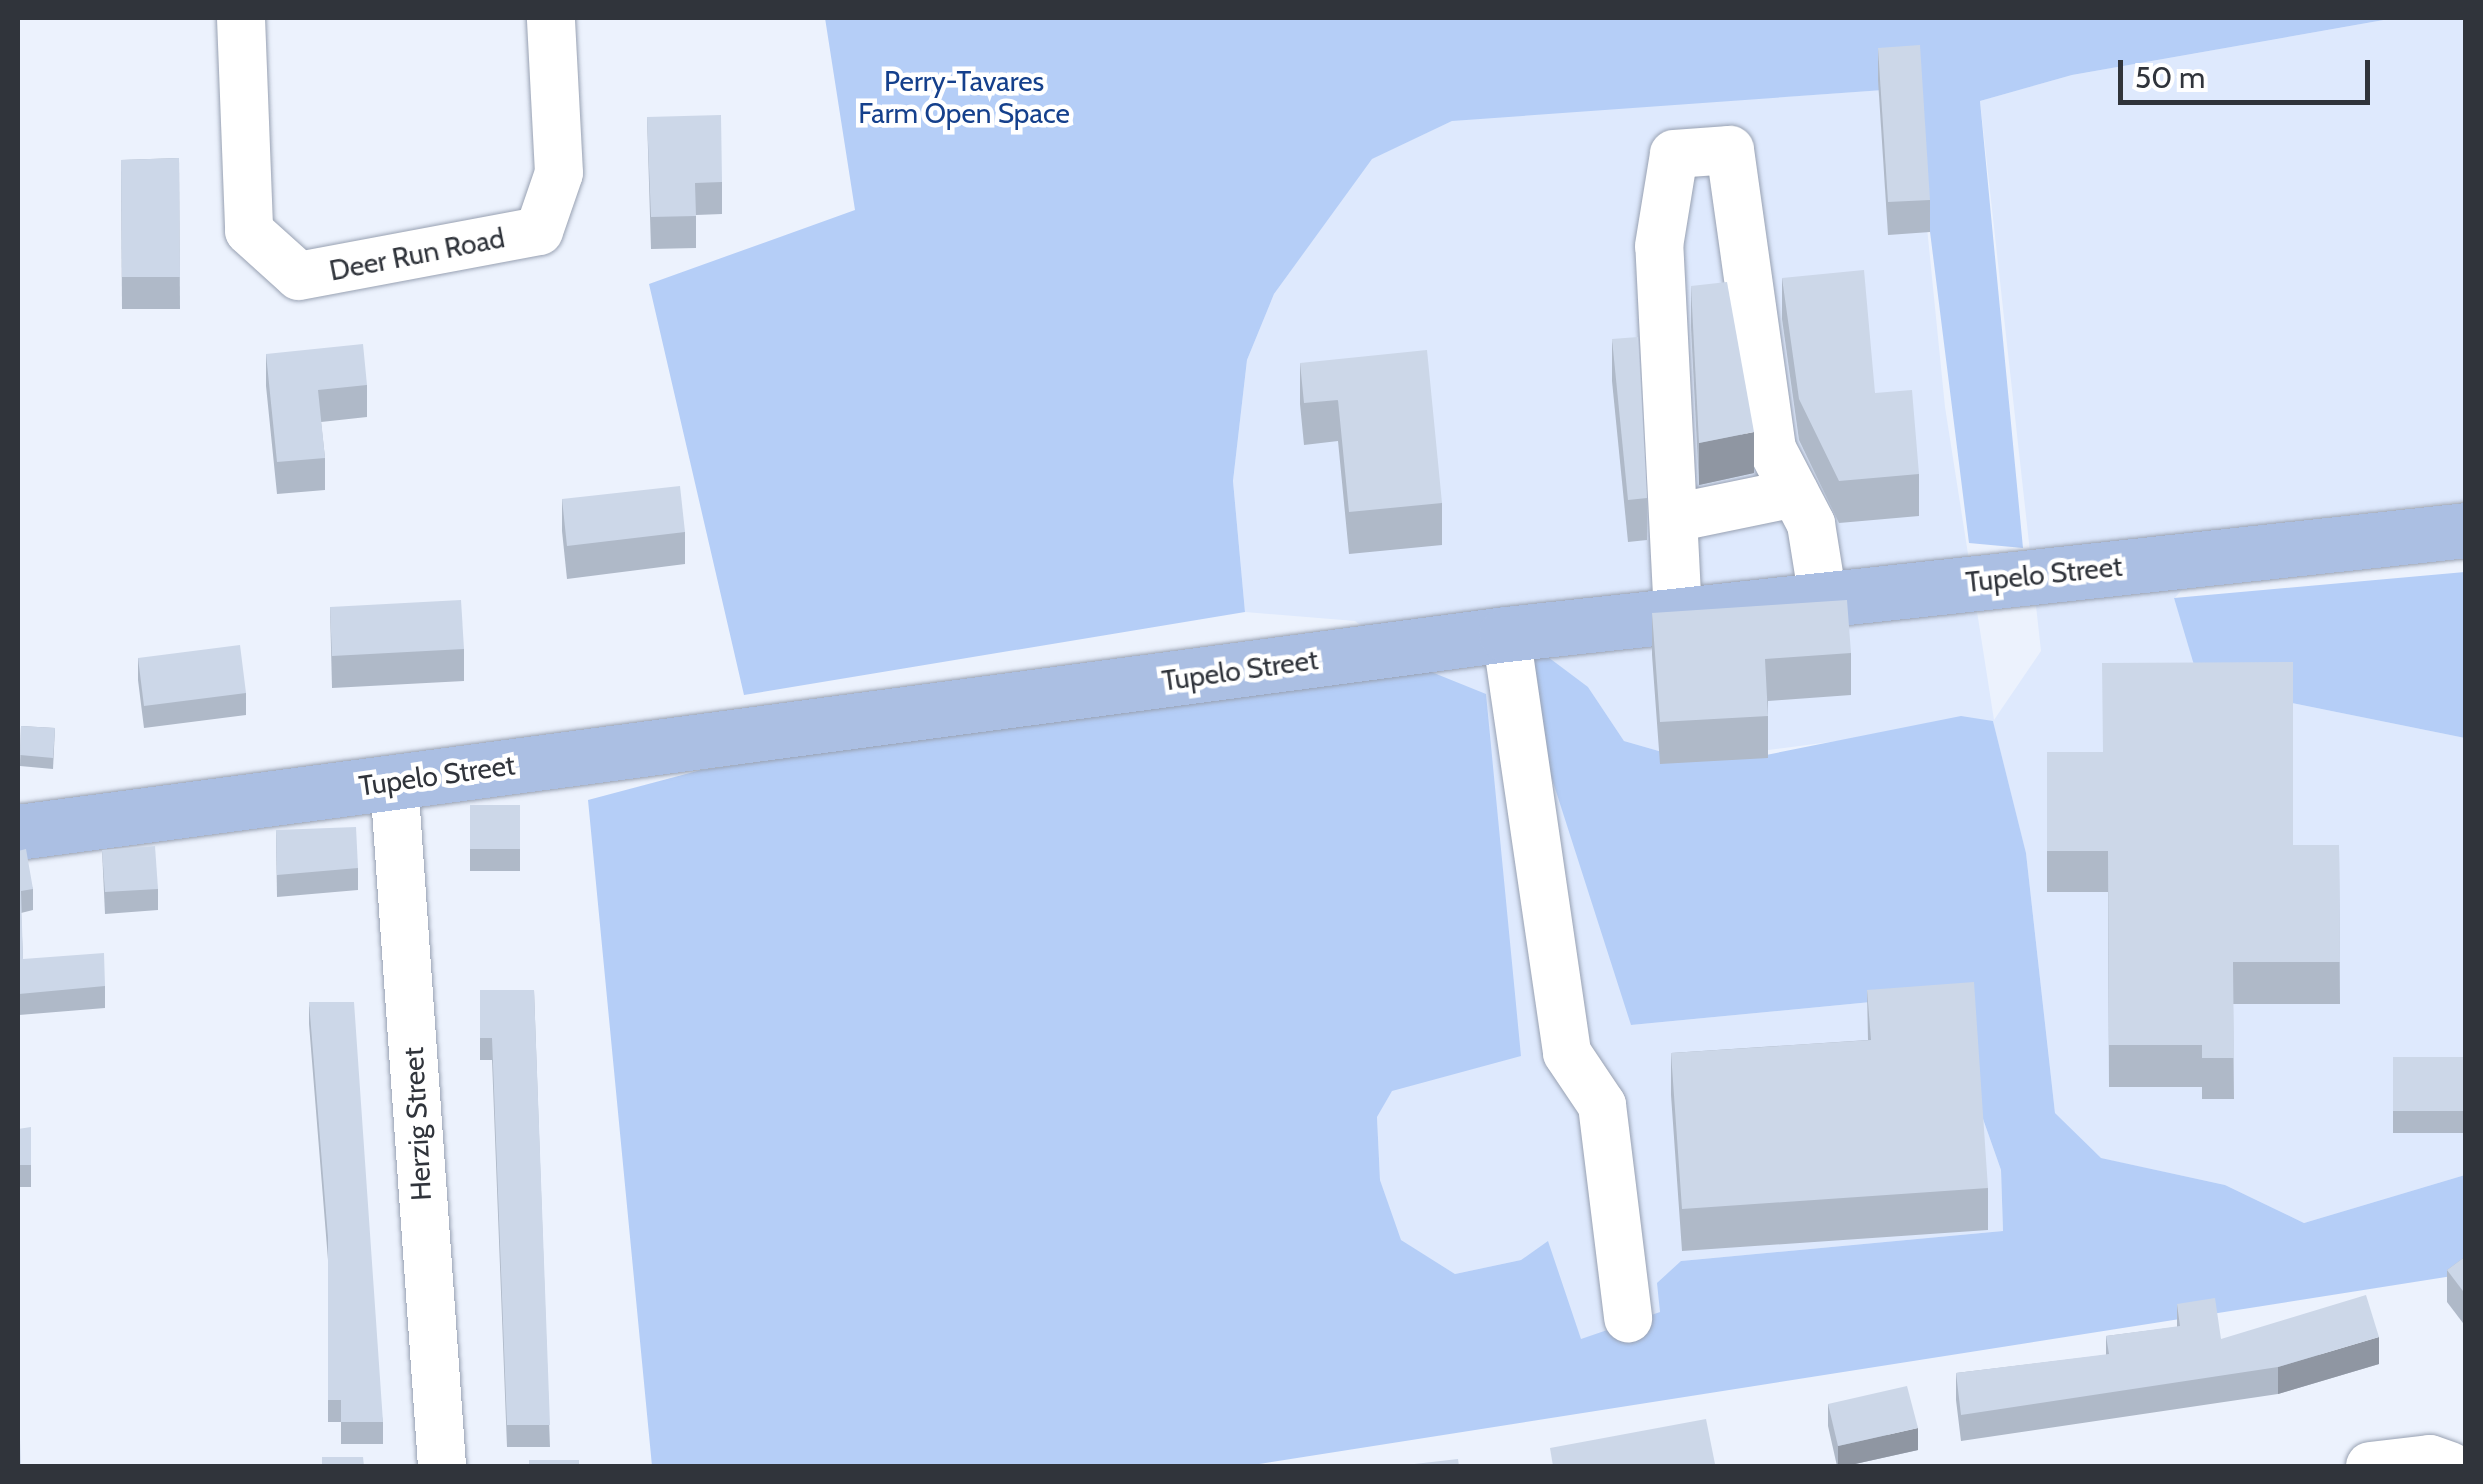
<!DOCTYPE html>
<html>
<head>
<meta charset="utf-8">
<style>
  body { margin:0 }
  #map { position:relative; width:2483px; height:1484px; overflow:hidden; background:#ecf2fd; font-family:Cabin,sans-serif }
  div>[style] { position:absolute }
  .built>* { inset:0; background:#dee9fd }
  .green>* { inset:0; background:#b5cef7 }
  .roads { filter:drop-shadow(0 0 2px #98a1b2) drop-shadow(0 0 2px #98a1b2) }
  .minor>* { height:48px; margin:-24px; padding:0 24px; transform-origin:24px; border-radius:24px; background:#fff }
  .major>* { height:55px; margin:-27.5px; padding:0 27.5px; transform-origin:27.5px; border-radius:27.5px; background:#abbfe3 }
  .wall>* { inset:0; background:#afb9c8 }
  .shaded-wall>* { inset:0; background:#8f96a2 }
  .building>* { inset:0; background:#ccd7e8 }
  span { translate:-50% -50%; white-space:nowrap; text-align:center; line-height:1.15; -webkit-text-stroke:9px #fff; paint-order:stroke }
  .park-label { font-size:28px; color:#15408c }
  .street-label { font-size:28px; color:#30343b }
  .frame { position:absolute; inset:0; border:20px solid #30343b; pointer-events:none }
  .scale { position:absolute; left:2118px; top:60px; width:252px; height:45px; box-sizing:border-box; border:5px solid #30343b; border-top:0; padding-left:12px; font-size:30px; line-height:35px; white-space:nowrap; color:#30343b; -webkit-text-stroke:8px #fff; paint-order:stroke }
</style>
</head>
<body>
<div id="map">
  <div class="built">
    <div style="clip-path:polygon(2395px 18px,2465px 18px,2465px 501px,2234px 528px,2174px 599px,2287px 702px,2465px 738px,2465px 1175px,2304px 1223px,2225px 1185px,2100px 1158px,2055px 1113px,2026px 853px,1993px 721px,1690px 760px,1624px 741px,1588px 687px,1631px 1025px,1902px 999px,1953px 1034px,2001px 1170px,2003px 1231px,1681px 1261px,1661px 1312px,1580px 1340px,1548px 1242px,1521px 1260px,1455px 1274px,1400px 1240px,1380px 1180px,1377px 1117px,1392px 1090px,1419px 667px,1355px 621px,1245px 612px,1233px 481px,1247px 360px,1274px 294px,1371px 159px,1456px 119px,1913px 88px,1945px 407px,1994px 720px,2041px 651px,1980px 101px,2072px 75px)"></div>
  </div>
  <div class="green">
    <div style="clip-path:polygon(825px 18px,2395px 18px,2072px 75px,1980px 101px,2023px 548px,1969px 543px,1912px 88px,1452px 121px,1372px 159px,1274px 294px,1247px 360px,1233px 481px,1245px 612px,744px 695px,649px 284px,855px 210px)"></div>
    <div style="clip-path:polygon(2465px 572px,2465px 738px,2287px 702px,2194px 665px,2174px 598px)"></div>
    <div style="clip-path:polygon(1540px 651px,1588px 687px,1624px 741px,1690px 760px,1756px 757px,1961px 716px,1993px 721px,2026px 853px,2055px 1113px,2101px 1158px,2225px 1185px,2304px 1223px,2465px 1175px,2465px 1274px,1246px 1466px,652px 1466px,588px 800px,701px 770px,1419px 667px,1486px 694px,1521px 1056px,1392px 1091px,1377px 1117px,1380px 1180px,1401px 1240px,1455px 1274px,1521px 1260px,1548px 1241px,1581px 1339px,1660px 1312px,1657px 1283px,1681px 1261px,2003px 1231px,2001px 1170px,1953px 1034px,1902px 999px,1631px 1025px,1519px 676px)"></div>
  </div>
  <div class="roads">
    <div class="minor">
      <div style="left:241px;top:18px;width:213px;rotate:87.8deg"></div>
      <div style="left:249px;top:231px;width:67px;rotate:42deg"></div>
      <div style="left:299px;top:276px;width:244px;rotate:-10.6deg"></div>
      <div style="left:539px;top:231px;width:61px;rotate:-71deg"></div>
      <div style="left:559px;top:173px;width:155px;rotate:-93deg"></div>
      <div style="left:1679px;top:517px;width:118px;rotate:-11.7deg"></div>
      <div style="left:1678px;top:615px;width:369px;rotate:-92.9deg"></div>
      <div style="left:1659px;top:246px;width:93px;rotate:-80.7deg"></div>
      <div style="left:1674px;top:154px;width:56px;rotate:-4.1deg"></div>
      <div style="left:1730px;top:150px;width:302px;rotate:82deg"></div>
      <div style="left:1772px;top:449px;width:85px;rotate:62.5deg"></div>
      <div style="left:1811px;top:524px;width:76px;rotate:80.9deg"></div>
      <div style="left:1506px;top:634px;width:423px;rotate:81.7deg"></div>
      <div style="left:1567px;top:1053px;width:63px;rotate:56.1deg"></div>
      <div style="left:1602px;top:1105px;width:215px;rotate:83deg"></div>
      <div style="left:394px;top:781px;width:687px;rotate:85.99deg"></div>
      <div style="left:2370px;top:1466px;width:60px;rotate:-6.7deg"></div>
      <div style="left:2430px;top:1459px;width:21px;rotate:19deg"></div>
    </div>
    <div class="major">
      <div style="left:18px;top:832px;width:1501px;rotate:-7.58deg"></div>
      <div style="left:1506px;top:634px;width:966px;rotate:-6.18deg"></div>
    </div>
  </div>
  <div class="wall">
    <div style="clip-path:polygon(1878px 48px,1930px 200px,1930px 232px,1888px 235px,1878px 80px)"></div>
    <div style="clip-path:polygon(647px 117px,722px 182px,722px 214px,696px 215px,696px 248px,651px 249px)"></div>
    <div style="clip-path:polygon(179px 158px,180px 309px,122px 309px,121px 160px)"></div>
    <div style="clip-path:polygon(1782px 278px,1875px 393px,1919px 474px,1919px 516px,1839px 523px,1799px 440px,1782px 319px)"></div>
    <div style="clip-path:polygon(1691px 286px,1754px 473px,1699px 485px,1691px 327px)"></div>
    <div style="clip-path:polygon(1612px 339px,1647px 498px,1647px 540px,1628px 542px,1612px 381px)"></div>
    <div style="clip-path:polygon(266px 354px,367px 385px,367px 417px,321px 422px,325px 458px,325px 490px,277px 494px,266px 386px)"></div>
    <div style="clip-path:polygon(1300px 363px,1442px 503px,1442px 545px,1349px 554px,1338px 441px,1304px 445px,1300px 404px)"></div>
    <div style="clip-path:polygon(562px 499px,685px 532px,685px 564px,567px 579px,562px 531px)"></div>
    <div style="clip-path:polygon(330px 607px,464px 649px,464px 681px,332px 688px)"></div>
    <div style="clip-path:polygon(1652px 613px,1851px 653px,1851px 695px,1768px 701px,1768px 758px,1660px 764px,1652px 655px)"></div>
    <div style="clip-path:polygon(138px 658px,246px 693px,246px 715px,144px 728px,138px 680px)"></div>
    <div style="clip-path:polygon(21px 726px,55px 728px,53px 769px,20px 766px)"></div>
    <div style="clip-path:polygon(2047px 752px,2293px 845px,2339px 845px,2340px 1004px,2233px 1004px,2234px 1099px,2202px 1099px,2202px 1087px,2109px 1087px,2108px 892px,2047px 892px)"></div>
    <div style="clip-path:polygon(470px 805px,520px 805px,520px 871px,470px 871px)"></div>
    <div style="clip-path:polygon(276px 830px,358px 868px,358px 890px,277px 897px)"></div>
    <div style="clip-path:polygon(102px 850px,158px 889px,158px 910px,105px 914px)"></div>
    <div style="clip-path:polygon(18px 851px,33px 889px,33px 910px,21px 913px,23px 959px,105px 986px,105px 1008px,19px 1015px,19px 1081px)"></div>
    <div style="clip-path:polygon(480px 990px,534px 990px,550px 1447px,507px 1447px,492px 1060px,480px 1060px)"></div>
    <div style="clip-path:polygon(1867px 990px,1988px 1188px,1988px 1230px,1682px 1251px,1671px 1095px,1671px 1053px,1868px 1040px)"></div>
    <div style="clip-path:polygon(309px 1002px,383px 1422px,383px 1444px,341px 1444px,341px 1422px,328px 1422px,328px 1260px,309px 1024px)"></div>
    <div style="clip-path:polygon(2393px 1057px,2466px 1057px,2466px 1133px,2393px 1133px)"></div>
    <div style="clip-path:polygon(18px 1129px,31px 1165px,31px 1187px,18px 1187px)"></div>
    <div style="clip-path:polygon(2466px 1256px,2466px 1327px,2447px 1302px,2447px 1270px)"></div>
    <div style="clip-path:polygon(2177px 1304px,2221px 1339px,2379px 1364px,2278px 1394px,1961px 1441px,1956px 1400px,1956px 1373px,2106px 1355px,2106px 1336px,2177px 1327px)"></div>
    <div style="clip-path:polygon(1828px 1404px,1918px 1450px,1846px 1466px,1837px 1466px,1828px 1426px)"></div>
  </div>
  <div class="shaded-wall">
    <div style="clip-path:polygon(1754px 432px,1754px 473px,1699px 485px,1699px 443px)"></div>
    <div style="clip-path:polygon(2379px 1337px,2379px 1364px,2278px 1394px,2278px 1367px)"></div>
    <div style="clip-path:polygon(1918px 1428px,1918px 1450px,1846px 1466px,1838px 1466px,1838px 1446px)"></div>
  </div>
  <div class="building">
    <div style="clip-path:polygon(1920px 45px,1930px 200px,1888px 202px,1878px 48px)"></div>
    <div style="clip-path:polygon(721px 115px,722px 182px,695px 183px,696px 216px,651px 217px,647px 117px)"></div>
    <div style="clip-path:polygon(179px 158px,180px 277px,122px 277px,121px 160px)"></div>
    <div style="clip-path:polygon(1864px 270px,1875px 393px,1912px 390px,1919px 474px,1839px 481px,1799px 399px,1782px 278px)"></div>
    <div style="clip-path:polygon(1727px 282px,1754px 432px,1699px 443px,1691px 286px)"></div>
    <div style="clip-path:polygon(1638px 337px,1647px 498px,1628px 500px,1612px 339px)"></div>
    <div style="clip-path:polygon(363px 344px,367px 385px,318px 390px,325px 458px,277px 462px,266px 354px)"></div>
    <div style="clip-path:polygon(1427px 350px,1442px 503px,1349px 512px,1338px 400px,1304px 403px,1300px 363px)"></div>
    <div style="clip-path:polygon(680px 486px,685px 532px,567px 546px,562px 499px)"></div>
    <div style="clip-path:polygon(461px 600px,464px 649px,332px 656px,330px 607px)"></div>
    <div style="clip-path:polygon(1847px 600px,1851px 653px,1765px 659px,1768px 716px,1660px 722px,1652px 613px)"></div>
    <div style="clip-path:polygon(240px 645px,246px 693px,144px 706px,138px 658px)"></div>
    <div style="clip-path:polygon(2293px 662px,2293px 845px,2339px 845px,2340px 962px,2233px 962px,2234px 1058px,2202px 1058px,2202px 1045px,2109px 1045px,2108px 851px,2047px 851px,2047px 752px,2103px 752px,2102px 663px)"></div>
    <div style="clip-path:polygon(21px 726px,55px 728px,53px 758px,20px 755px)"></div>
    <div style="clip-path:polygon(470px 805px,520px 805px,520px 849px,470px 849px)"></div>
    <div style="clip-path:polygon(356px 827px,358px 868px,277px 875px,276px 830px)"></div>
    <div style="clip-path:polygon(155px 846px,158px 889px,105px 892px,102px 850px)"></div>
    <div style="clip-path:polygon(26px 849px,33px 889px,21px 891px,23px 959px,104px 953px,105px 986px,19px 994px,18px 1060px,18px 851px)"></div>
    <div style="clip-path:polygon(1974px 982px,1988px 1188px,1682px 1209px,1671px 1053px,1871px 1040px,1867px 990px)"></div>
    <div style="clip-path:polygon(480px 990px,534px 990px,550px 1425px,507px 1425px,492px 1038px,480px 1038px)"></div>
    <div style="clip-path:polygon(309px 1002px,354px 1002px,383px 1422px,341px 1422px,341px 1400px,328px 1400px,328px 1238px)"></div>
    <div style="clip-path:polygon(2393px 1057px,2466px 1057px,2466px 1111px,2393px 1111px)"></div>
    <div style="clip-path:polygon(31px 1127px,31px 1165px,18px 1165px,18px 1129px)"></div>
    <div style="clip-path:polygon(2466px 1256px,2466px 1295px,2447px 1270px)"></div>
    <div style="clip-path:polygon(2366px 1295px,2379px 1337px,2278px 1367px,1961px 1415px,1956px 1373px,2109px 1354px,2106px 1336px,2180px 1326px,2177px 1304px,2215px 1298px,2221px 1339px)"></div>
    <div style="clip-path:polygon(1907px 1386px,1918px 1428px,1838px 1446px,1828px 1404px)"></div>
    <div style="clip-path:polygon(1706px 1419px,1715px 1464px,1704px 1466px,1553px 1466px,1550px 1448px)"></div>
    <div style="clip-path:polygon(20px 1439px,21px 1466px,18px 1466px,18px 1440px)"></div>
    <div style="clip-path:polygon(322px 1457px,363px 1457px,364px 1466px,322px 1466px)"></div>
    <div style="clip-path:polygon(1458px 1459px,1459px 1466px,1397px 1466px)"></div>
    <div style="clip-path:polygon(529px 1460px,579px 1460px,579px 1466px,529px 1466px)"></div>
  </div>
  <div class="park-label">
    <span style="left:964px;top:97px">Perry-Tavares<br>Farm Open Space</span>
  </div>
  <div class="street-label">
    <span style="left:417px;top:254px;rotate:-11deg">Deer Run Road</span>
    <span style="left:2044px;top:574px;rotate:-6deg">Tupelo Street</span>
    <span style="left:1240px;top:670px;rotate:-8deg">Tupelo Street</span>
    <span style="left:437px;top:775px;rotate:-8deg">Tupelo Street</span>
    <span style="left:417px;top:1124px;rotate:-93deg">Herzig Street</span>
  </div>
  <div class="frame"></div>
  <div class="scale">50 m</div>
</div>
</body>
</html>
